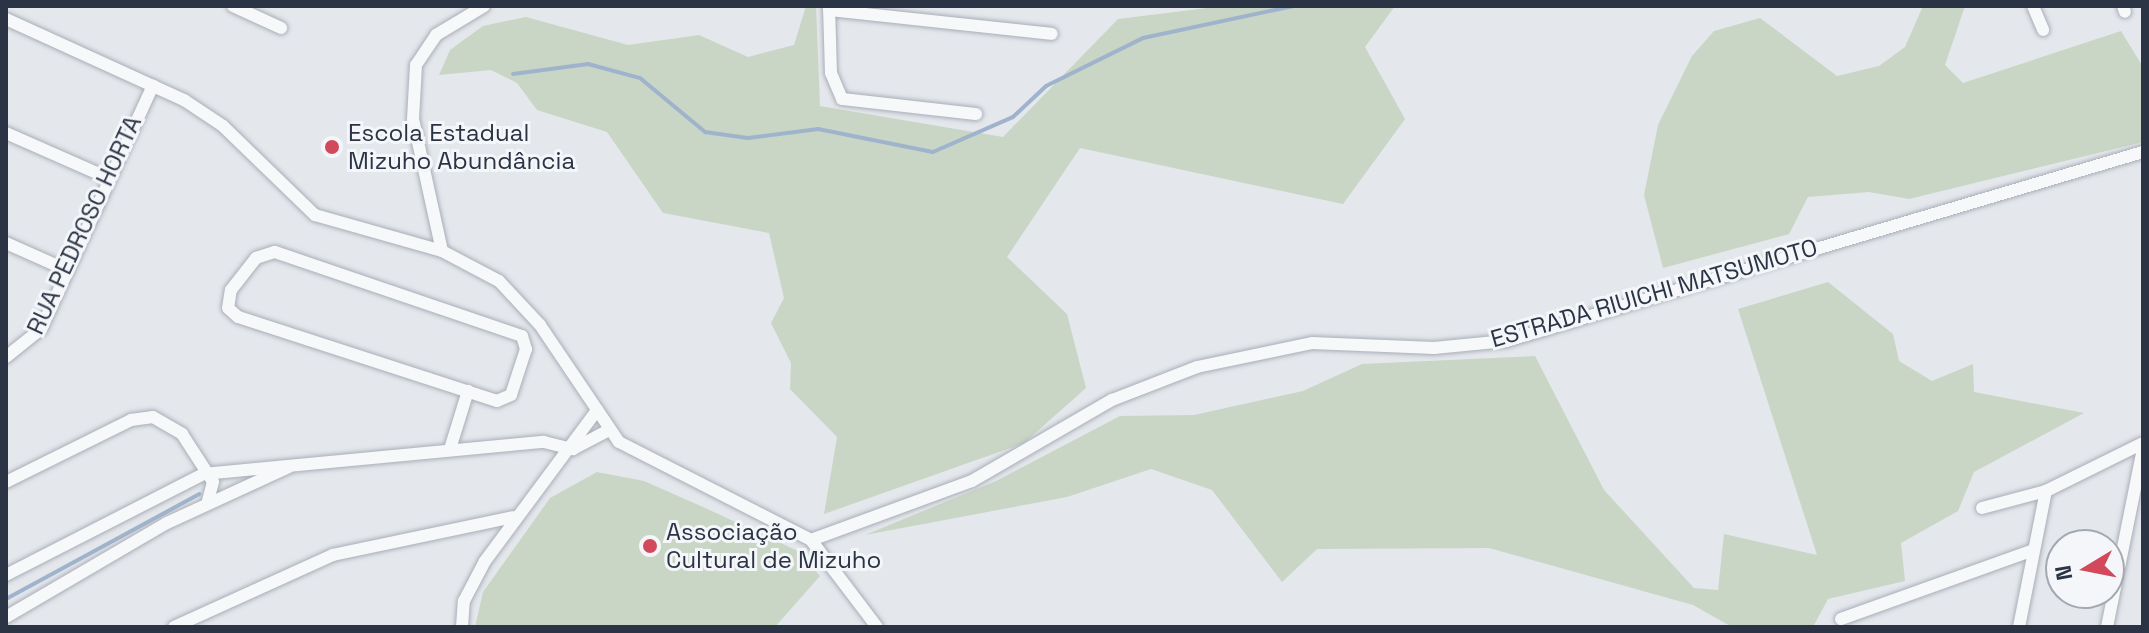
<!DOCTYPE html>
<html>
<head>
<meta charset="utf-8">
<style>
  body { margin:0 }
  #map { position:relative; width:2149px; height:633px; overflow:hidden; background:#e4e7ec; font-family:"Space Grotesk",sans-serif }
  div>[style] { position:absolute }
  .green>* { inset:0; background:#c9d6c5 }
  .stream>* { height:4px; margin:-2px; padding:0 2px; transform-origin:2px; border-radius:2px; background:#9fb4cc }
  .roads { filter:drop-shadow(0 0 2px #a9aeb7) drop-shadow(0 0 2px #a9aeb7) }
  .minor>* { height:12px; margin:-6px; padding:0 6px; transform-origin:6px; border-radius:6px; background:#f7f8fa }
  .dots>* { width:22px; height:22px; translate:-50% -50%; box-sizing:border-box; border:4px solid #f4f6f9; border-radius:50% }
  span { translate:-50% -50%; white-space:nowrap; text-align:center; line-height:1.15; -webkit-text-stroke:6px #f4f6f9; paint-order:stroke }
  .poi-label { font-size:24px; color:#2b3445 }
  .left { translate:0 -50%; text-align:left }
  .street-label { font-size:24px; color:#2b3445 }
  .frame { position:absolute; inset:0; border:8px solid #2b3445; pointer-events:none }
  .north { position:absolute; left:2045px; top:529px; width:80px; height:80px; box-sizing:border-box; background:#f4f6f9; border:2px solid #a4a8b1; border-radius:50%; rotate:260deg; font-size:22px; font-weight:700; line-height:32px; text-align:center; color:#2b3445 }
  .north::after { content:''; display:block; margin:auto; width:28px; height:36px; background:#d1495b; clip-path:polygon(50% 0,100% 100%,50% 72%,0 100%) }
</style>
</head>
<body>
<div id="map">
  <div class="green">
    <div style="clip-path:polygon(806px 6px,816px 6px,820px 106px,1003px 137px,1118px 19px,1223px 6px,1395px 6px,1365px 47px,1405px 119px,1343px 204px,1080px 148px,1007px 257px,1067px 314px,1086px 388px,1024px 443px,824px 514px,837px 437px,790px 389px,791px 363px,771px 323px,784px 298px,769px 233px,663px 213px,607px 132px,537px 110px,517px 83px,491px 70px,439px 75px,450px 50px,483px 26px,526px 17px,628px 45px,699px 35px,748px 57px,794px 45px)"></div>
    <div style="clip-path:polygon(1923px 6px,1965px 6px,1945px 65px,1963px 83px,2121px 31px,2143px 67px,2143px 142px,1909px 199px,1869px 192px,1808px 197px,1789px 234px,1663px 268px,1644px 195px,1658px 125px,1692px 56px,1714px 31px,1760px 18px,1837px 76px,1879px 66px,1905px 47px)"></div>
    <div style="clip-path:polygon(1828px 282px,1893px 334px,1899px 361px,1932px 381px,1973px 364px,1974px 392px,2084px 413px,1974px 472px,1958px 511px,1901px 543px,1905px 581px,1828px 599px,1813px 627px,1732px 627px,1693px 605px,1489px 548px,1317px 549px,1282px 582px,1212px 490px,1151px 469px,1067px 497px,865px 535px,996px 481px,1120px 416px,1194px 415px,1303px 391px,1362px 364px,1535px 356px,1604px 490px,1694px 588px,1718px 590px,1724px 534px,1817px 555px,1738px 309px)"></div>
    <div style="clip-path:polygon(597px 472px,644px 481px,703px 507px,800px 552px,820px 576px,775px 627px,475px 627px,483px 592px,550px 498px)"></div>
  </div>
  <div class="stream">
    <div style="left:513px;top:74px;width:76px;rotate:-7.6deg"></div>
    <div style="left:588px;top:64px;width:54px;rotate:15.1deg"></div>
    <div style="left:640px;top:78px;width:85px;rotate:39.7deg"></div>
    <div style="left:705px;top:132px;width:43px;rotate:7.9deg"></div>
    <div style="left:748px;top:138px;width:71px;rotate:-7.3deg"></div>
    <div style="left:818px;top:129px;width:117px;rotate:11.3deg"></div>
    <div style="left:933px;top:152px;width:87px;rotate:-23.6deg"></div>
    <div style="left:1013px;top:117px;width:45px;rotate:-43.2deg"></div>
    <div style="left:1046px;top:86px;width:108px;rotate:-26.3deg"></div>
    <div style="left:1143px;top:38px;width:154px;rotate:-12deg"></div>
    <div style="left:6px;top:599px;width:220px;rotate:-28.5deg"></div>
  </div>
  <div class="roads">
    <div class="minor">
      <div style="left:233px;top:6px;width:53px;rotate:24.6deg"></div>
      <div style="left:829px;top:6px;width:67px;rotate:88.3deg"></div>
      <div style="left:831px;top:73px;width:28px;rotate:67deg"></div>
      <div style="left:842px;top:99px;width:135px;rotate:6.4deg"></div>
      <div style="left:2033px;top:6px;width:26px;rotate:67deg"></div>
      <div style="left:2123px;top:6px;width:6px;rotate:72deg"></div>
      <div style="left:829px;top:10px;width:224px;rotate:6.1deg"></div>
      <div style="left:6px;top:19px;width:196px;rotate:24.5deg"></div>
      <div style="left:184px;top:100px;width:47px;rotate:33.7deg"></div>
      <div style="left:223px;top:126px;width:128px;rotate:44.1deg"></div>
      <div style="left:315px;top:215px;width:132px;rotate:15.8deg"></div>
      <div style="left:442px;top:251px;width:64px;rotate:27.8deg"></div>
      <div style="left:499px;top:281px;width:60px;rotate:47deg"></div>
      <div style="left:540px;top:325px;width:141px;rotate:56deg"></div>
      <div style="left:619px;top:442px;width:216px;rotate:27deg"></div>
      <div style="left:811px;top:540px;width:109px;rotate:52.8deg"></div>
      <div style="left:6px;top:133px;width:111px;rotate:23.8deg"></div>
      <div style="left:6px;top:243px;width:67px;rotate:23.9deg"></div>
      <div style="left:442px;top:251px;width:135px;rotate:-102.4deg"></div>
      <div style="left:413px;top:119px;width:54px;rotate:-86.8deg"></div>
      <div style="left:416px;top:65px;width:36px;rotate:-56deg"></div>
      <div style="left:436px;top:35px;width:56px;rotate:-31.1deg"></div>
      <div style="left:275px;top:252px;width:261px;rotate:18.8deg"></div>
      <div style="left:522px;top:336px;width:14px;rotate:73deg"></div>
      <div style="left:526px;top:349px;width:48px;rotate:108.1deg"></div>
      <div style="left:511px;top:395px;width:15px;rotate:157deg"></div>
      <div style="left:497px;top:401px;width:272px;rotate:-162deg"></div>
      <div style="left:238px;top:317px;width:13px;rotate:-138deg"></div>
      <div style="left:228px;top:308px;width:18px;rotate:-81deg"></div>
      <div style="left:231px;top:290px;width:41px;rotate:-52deg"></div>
      <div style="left:256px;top:258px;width:20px;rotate:-18deg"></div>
      <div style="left:6px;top:357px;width:45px;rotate:-38.7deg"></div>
      <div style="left:41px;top:329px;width:268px;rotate:-65.3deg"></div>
      <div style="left:450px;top:449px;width:61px;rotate:-72.8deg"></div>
      <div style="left:573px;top:449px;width:41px;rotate:-27.8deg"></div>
      <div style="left:6px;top:482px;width:140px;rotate:-26.4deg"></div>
      <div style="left:131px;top:420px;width:22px;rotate:-8deg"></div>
      <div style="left:153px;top:417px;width:34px;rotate:30deg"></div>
      <div style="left:182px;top:434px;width:57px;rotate:57.1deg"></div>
      <div style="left:213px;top:482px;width:20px;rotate:105deg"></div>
      <div style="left:1982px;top:508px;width:66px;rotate:-14.9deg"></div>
      <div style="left:2046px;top:491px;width:108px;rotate:-26.3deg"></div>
      <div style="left:811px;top:540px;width:171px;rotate:-20.1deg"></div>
      <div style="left:972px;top:481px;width:162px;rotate:-30.1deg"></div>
      <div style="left:1112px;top:400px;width:91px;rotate:-21.2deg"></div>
      <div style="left:1197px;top:367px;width:117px;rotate:-11.8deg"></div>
      <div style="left:1312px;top:343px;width:122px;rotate:2.3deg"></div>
      <div style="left:1434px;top:348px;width:72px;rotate:-5.6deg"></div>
      <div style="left:1506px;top:341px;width:664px;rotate:-16.53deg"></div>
      <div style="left:6px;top:575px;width:221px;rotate:-27.1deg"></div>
      <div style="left:203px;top:474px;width:342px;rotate:-5.4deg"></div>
      <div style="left:544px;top:442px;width:30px;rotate:14deg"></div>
      <div style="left:6px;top:617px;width:186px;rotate:-30.3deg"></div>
      <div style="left:167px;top:523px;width:134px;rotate:-24.7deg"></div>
      <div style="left:1841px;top:619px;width:202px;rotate:-19.7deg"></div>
      <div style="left:174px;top:627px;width:175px;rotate:-24.4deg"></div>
      <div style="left:333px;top:555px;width:184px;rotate:-11.9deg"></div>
      <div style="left:462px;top:627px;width:26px;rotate:-86deg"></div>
      <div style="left:464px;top:601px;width:45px;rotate:-62.3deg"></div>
      <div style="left:485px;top:561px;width:188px;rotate:-53.4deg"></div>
      <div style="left:2019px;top:627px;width:139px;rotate:-78.8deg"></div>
      <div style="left:2107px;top:627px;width:183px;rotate:-78.6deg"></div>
    </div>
  </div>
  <div class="dots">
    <div style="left:332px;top:147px;background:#d1495b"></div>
    <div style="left:650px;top:546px;background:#d1495b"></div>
  </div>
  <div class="poi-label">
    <span class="left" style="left:348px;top:147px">Escola Estadual<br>Mizuho Abundância</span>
    <span class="left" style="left:666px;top:546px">Associação<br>Cultural de Mizuho</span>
  </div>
  <div class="street-label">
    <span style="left:84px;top:225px;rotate:-65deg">RUA PEDROSO HORTA</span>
    <span style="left:1654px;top:293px;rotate:-16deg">ESTRADA RIUICHI MATSUMOTO</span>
  </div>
  <div class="frame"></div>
  <div class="north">N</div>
</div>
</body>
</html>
